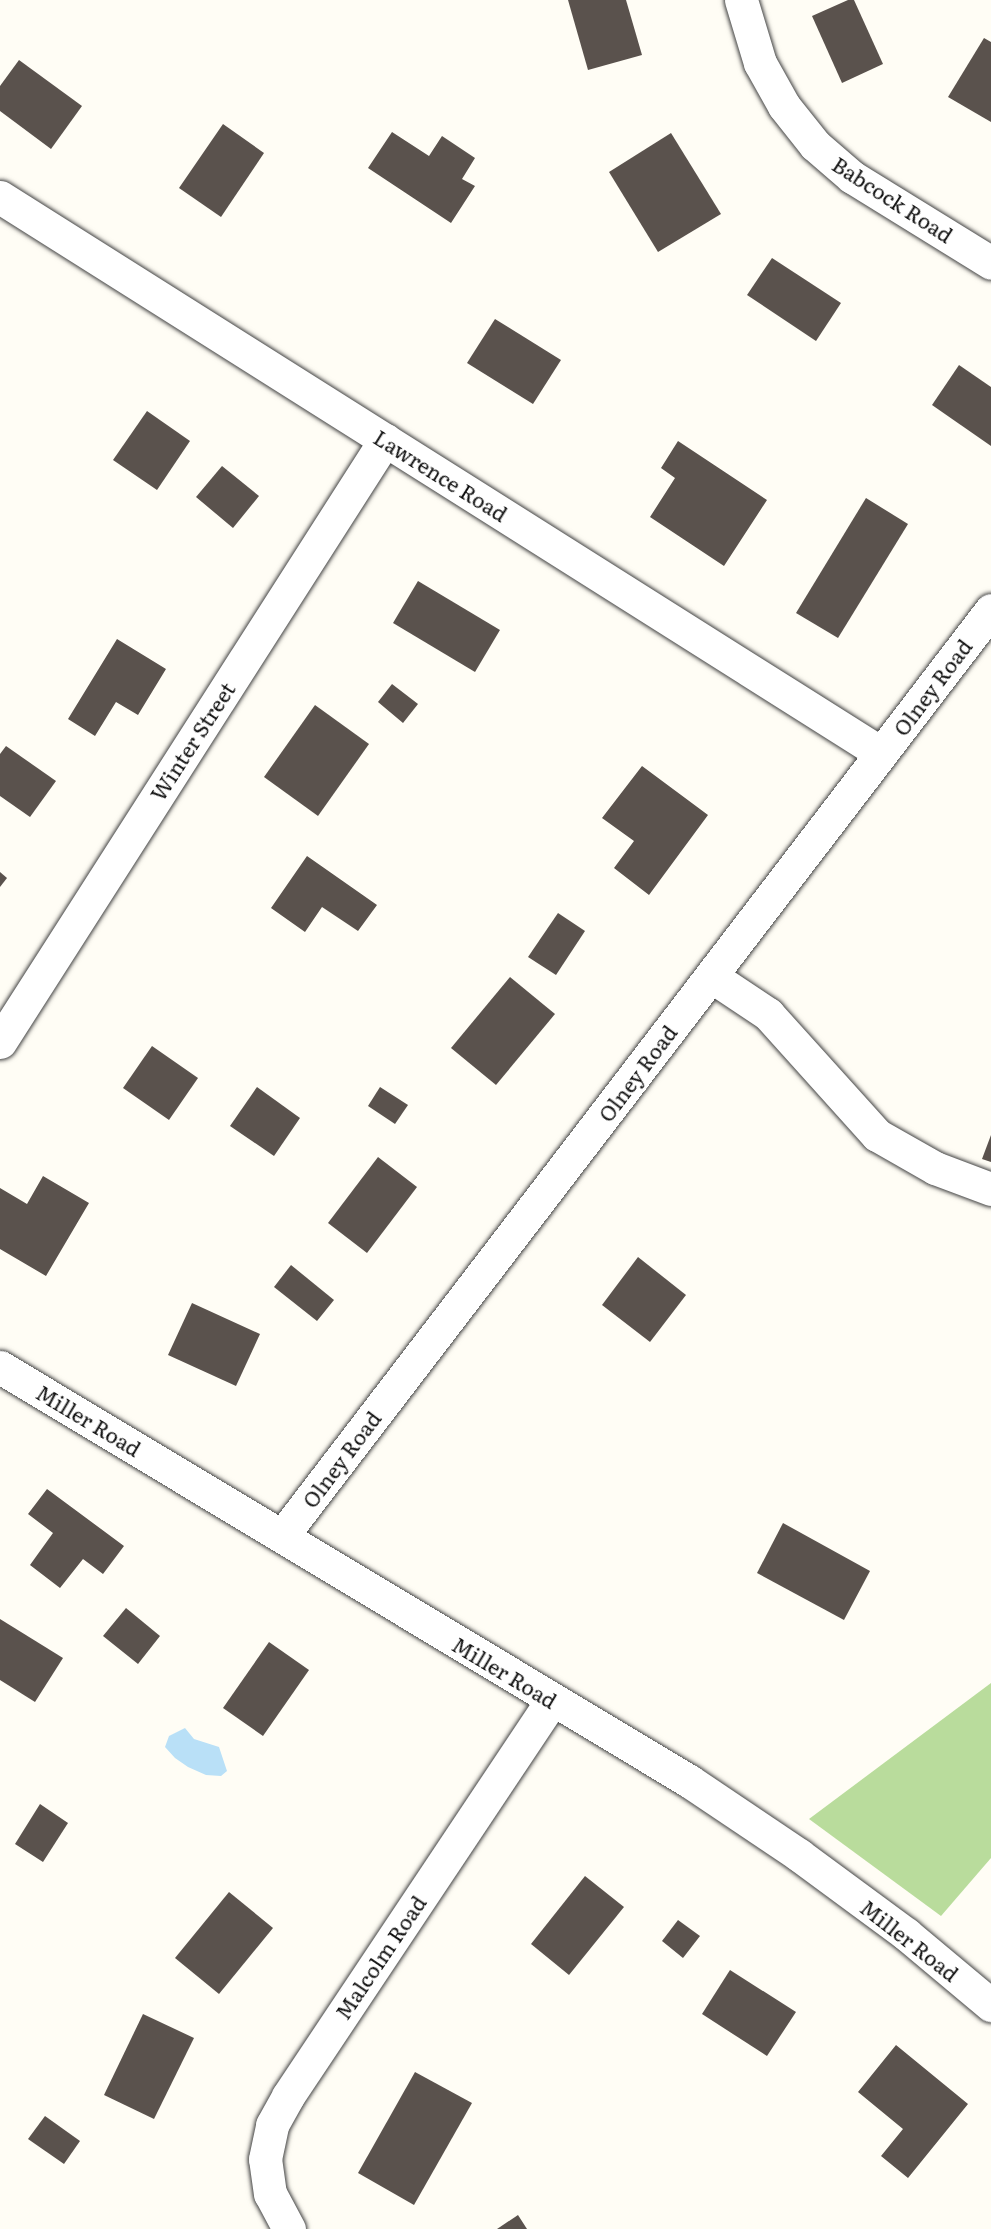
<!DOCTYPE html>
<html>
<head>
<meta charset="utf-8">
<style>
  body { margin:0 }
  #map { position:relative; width:991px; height:2229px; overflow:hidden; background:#fffdf5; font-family:Literata,serif }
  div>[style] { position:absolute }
  .forest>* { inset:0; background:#b9dc9c }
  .water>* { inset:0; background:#b9e0f7 }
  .building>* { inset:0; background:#5a524d }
  .roads { filter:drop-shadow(0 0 2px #444) drop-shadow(0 0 2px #444) }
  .minor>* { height:33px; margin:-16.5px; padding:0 16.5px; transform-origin:16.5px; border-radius:16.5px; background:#fff }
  span { translate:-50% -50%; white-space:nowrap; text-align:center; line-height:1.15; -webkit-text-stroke:6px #fff; paint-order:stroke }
  .street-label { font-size:21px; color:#111 }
</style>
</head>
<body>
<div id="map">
  <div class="forest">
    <div style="clip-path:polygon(991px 1683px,991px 1858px,941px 1916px,809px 1819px)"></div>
  </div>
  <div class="water">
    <div style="clip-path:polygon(185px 1728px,194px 1739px,219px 1747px,227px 1771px,221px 1776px,206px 1775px,188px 1767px,175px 1758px,165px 1747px,169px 1736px)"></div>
  </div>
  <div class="building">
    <div style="clip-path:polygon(568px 0,626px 0,642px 55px,588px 70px)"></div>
    <div style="clip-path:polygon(848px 0,854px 0,883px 64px,842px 83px,812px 16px)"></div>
    <div style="clip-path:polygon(984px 38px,991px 42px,991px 122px,948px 97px)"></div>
    <div style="clip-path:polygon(19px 60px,82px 106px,51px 149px,0 111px,0 86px)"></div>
    <div style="clip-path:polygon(223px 124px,264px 153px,221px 217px,179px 188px)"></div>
    <div style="clip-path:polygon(392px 132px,429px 156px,442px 136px,475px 158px,462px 179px,475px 186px,451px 223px,368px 168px)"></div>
    <div style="clip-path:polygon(671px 133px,721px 214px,658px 252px,609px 172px)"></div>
    <div style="clip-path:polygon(772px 258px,841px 303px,816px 341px,747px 295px)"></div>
    <div style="clip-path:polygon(495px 319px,561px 360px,533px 404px,467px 363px)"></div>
    <div style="clip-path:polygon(959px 365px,991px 387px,991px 446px,932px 405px)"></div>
    <div style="clip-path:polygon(147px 411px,190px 441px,157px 490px,113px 460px)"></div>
    <div style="clip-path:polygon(678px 441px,767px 500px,724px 566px,650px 517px,675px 478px,661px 468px)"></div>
    <div style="clip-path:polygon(222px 466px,259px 496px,233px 528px,196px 497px)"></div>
    <div style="clip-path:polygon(866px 498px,908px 524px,838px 638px,796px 613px)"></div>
    <div style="clip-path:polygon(418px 581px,500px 630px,475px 672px,393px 623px)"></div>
    <div style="clip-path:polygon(117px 639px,166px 669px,138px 715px,116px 702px,95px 736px,68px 719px)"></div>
    <div style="clip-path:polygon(392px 684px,418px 704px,403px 723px,378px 702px)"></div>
    <div style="clip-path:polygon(315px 705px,369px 744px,318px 816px,264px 777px)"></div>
    <div style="clip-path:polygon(6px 746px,56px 781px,30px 817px,0 796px,0 754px)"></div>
    <div style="clip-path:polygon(642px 766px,708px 815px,649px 895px,614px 868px,634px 841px,602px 818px)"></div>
    <div style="clip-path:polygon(307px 856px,377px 905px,358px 931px,322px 907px,305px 932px,271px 908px)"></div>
    <div style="clip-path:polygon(0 872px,7px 878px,0 887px)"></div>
    <div style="clip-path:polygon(558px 913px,585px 931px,556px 975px,528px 957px)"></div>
    <div style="clip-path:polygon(510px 977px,555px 1014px,496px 1085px,451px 1048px)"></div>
    <div style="clip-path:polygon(152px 1046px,198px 1078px,169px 1120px,123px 1088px)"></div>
    <div style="clip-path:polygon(257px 1087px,300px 1118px,274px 1156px,230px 1126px)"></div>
    <div style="clip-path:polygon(380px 1087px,408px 1105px,395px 1124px,368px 1106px)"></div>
    <div style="clip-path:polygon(991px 1135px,991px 1162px,982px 1159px)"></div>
    <div style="clip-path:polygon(378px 1157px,417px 1187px,367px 1253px,328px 1223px)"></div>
    <div style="clip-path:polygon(43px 1176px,89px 1203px,46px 1276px,0 1249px,0 1188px,27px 1204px)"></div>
    <div style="clip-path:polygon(638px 1257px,686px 1295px,650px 1342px,602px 1305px)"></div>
    <div style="clip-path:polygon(291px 1265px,334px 1300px,317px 1321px,274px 1287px)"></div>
    <div style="clip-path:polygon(192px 1303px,260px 1334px,236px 1386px,168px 1355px)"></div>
    <div style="clip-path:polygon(47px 1489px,124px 1546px,103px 1574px,83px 1559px,60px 1588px,30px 1565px,53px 1533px,28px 1514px)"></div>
    <div style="clip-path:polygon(783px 1523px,870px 1571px,844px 1620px,757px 1573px)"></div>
    <div style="clip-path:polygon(126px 1608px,160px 1636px,138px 1664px,103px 1636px)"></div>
    <div style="clip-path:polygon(0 1619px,63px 1658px,35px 1702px,0 1680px)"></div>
    <div style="clip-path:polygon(269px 1642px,309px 1670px,263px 1736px,223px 1708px)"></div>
    <div style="clip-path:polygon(40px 1804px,68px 1823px,43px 1862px,15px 1844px)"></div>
    <div style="clip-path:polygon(585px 1876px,624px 1907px,569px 1975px,531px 1944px)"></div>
    <div style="clip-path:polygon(229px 1892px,273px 1928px,219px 1994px,175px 1958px)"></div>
    <div style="clip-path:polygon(678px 1920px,700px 1936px,683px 1958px,662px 1941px)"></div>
    <div style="clip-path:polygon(730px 1970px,796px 2012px,767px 2056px,702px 2014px)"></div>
    <div style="clip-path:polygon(143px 2014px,194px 2038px,154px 2119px,104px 2095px)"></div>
    <div style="clip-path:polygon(896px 2045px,968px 2104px,908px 2178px,881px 2156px,903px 2129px,858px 2092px)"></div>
    <div style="clip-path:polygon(415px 2072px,472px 2103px,414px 2205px,358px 2173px)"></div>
    <div style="clip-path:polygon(45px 2116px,80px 2141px,64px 2164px,28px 2139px)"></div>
    <div style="clip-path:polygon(518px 2215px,527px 2229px,497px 2229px)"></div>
  </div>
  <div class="roads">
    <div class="minor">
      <div style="left:741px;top:0;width:66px;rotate:73.2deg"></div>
      <div style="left:760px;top:63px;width:49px;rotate:60.8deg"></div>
      <div style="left:784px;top:106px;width:50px;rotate:51.5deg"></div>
      <div style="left:815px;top:145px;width:49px;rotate:40.9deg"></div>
      <div style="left:852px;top:177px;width:163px;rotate:31.7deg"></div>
      <div style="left:0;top:197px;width:1042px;rotate:32.26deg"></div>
      <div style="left:711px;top:976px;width:69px;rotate:33.7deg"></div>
      <div style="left:768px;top:1014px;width:163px;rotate:48deg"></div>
      <div style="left:877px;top:1135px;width:67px;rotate:29.6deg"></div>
      <div style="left:935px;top:1168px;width:60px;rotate:20.6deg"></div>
      <div style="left:0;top:1042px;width:715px;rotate:-57.4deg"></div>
      <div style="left:0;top:1367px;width:804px;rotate:31deg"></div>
      <div style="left:689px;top:1781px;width:133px;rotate:33.9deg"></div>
      <div style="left:799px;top:1855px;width:133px;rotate:36.4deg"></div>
      <div style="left:906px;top:1934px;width:111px;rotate:39.9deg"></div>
      <div style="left:282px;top:1536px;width:1166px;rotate:-52.56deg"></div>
      <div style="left:289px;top:2229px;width:40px;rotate:-118deg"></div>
      <div style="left:270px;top:2194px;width:35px;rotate:-98deg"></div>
      <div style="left:265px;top:2159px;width:35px;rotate:-78deg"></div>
      <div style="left:272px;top:2125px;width:33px;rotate:-61deg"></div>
      <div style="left:288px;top:2096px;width:476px;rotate:-56.3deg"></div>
    </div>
  </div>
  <div class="street-label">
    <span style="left:893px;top:199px;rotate:33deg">Babcock Road</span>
    <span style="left:441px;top:475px;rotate:32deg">Lawrence Road</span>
    <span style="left:932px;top:687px;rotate:-53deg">Olney Road</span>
    <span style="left:192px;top:741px;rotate:-57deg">Winter Street</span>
    <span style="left:637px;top:1073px;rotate:-53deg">Olney Road</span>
    <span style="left:89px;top:1420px;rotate:31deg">Miller Road</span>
    <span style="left:341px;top:1459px;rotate:-53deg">Olney Road</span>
    <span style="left:505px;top:1672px;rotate:31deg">Miller Road</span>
    <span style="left:910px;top:1940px;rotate:38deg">Miller Road</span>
    <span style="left:380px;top:1957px;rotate:-56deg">Malcolm Road</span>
  </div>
</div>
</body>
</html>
